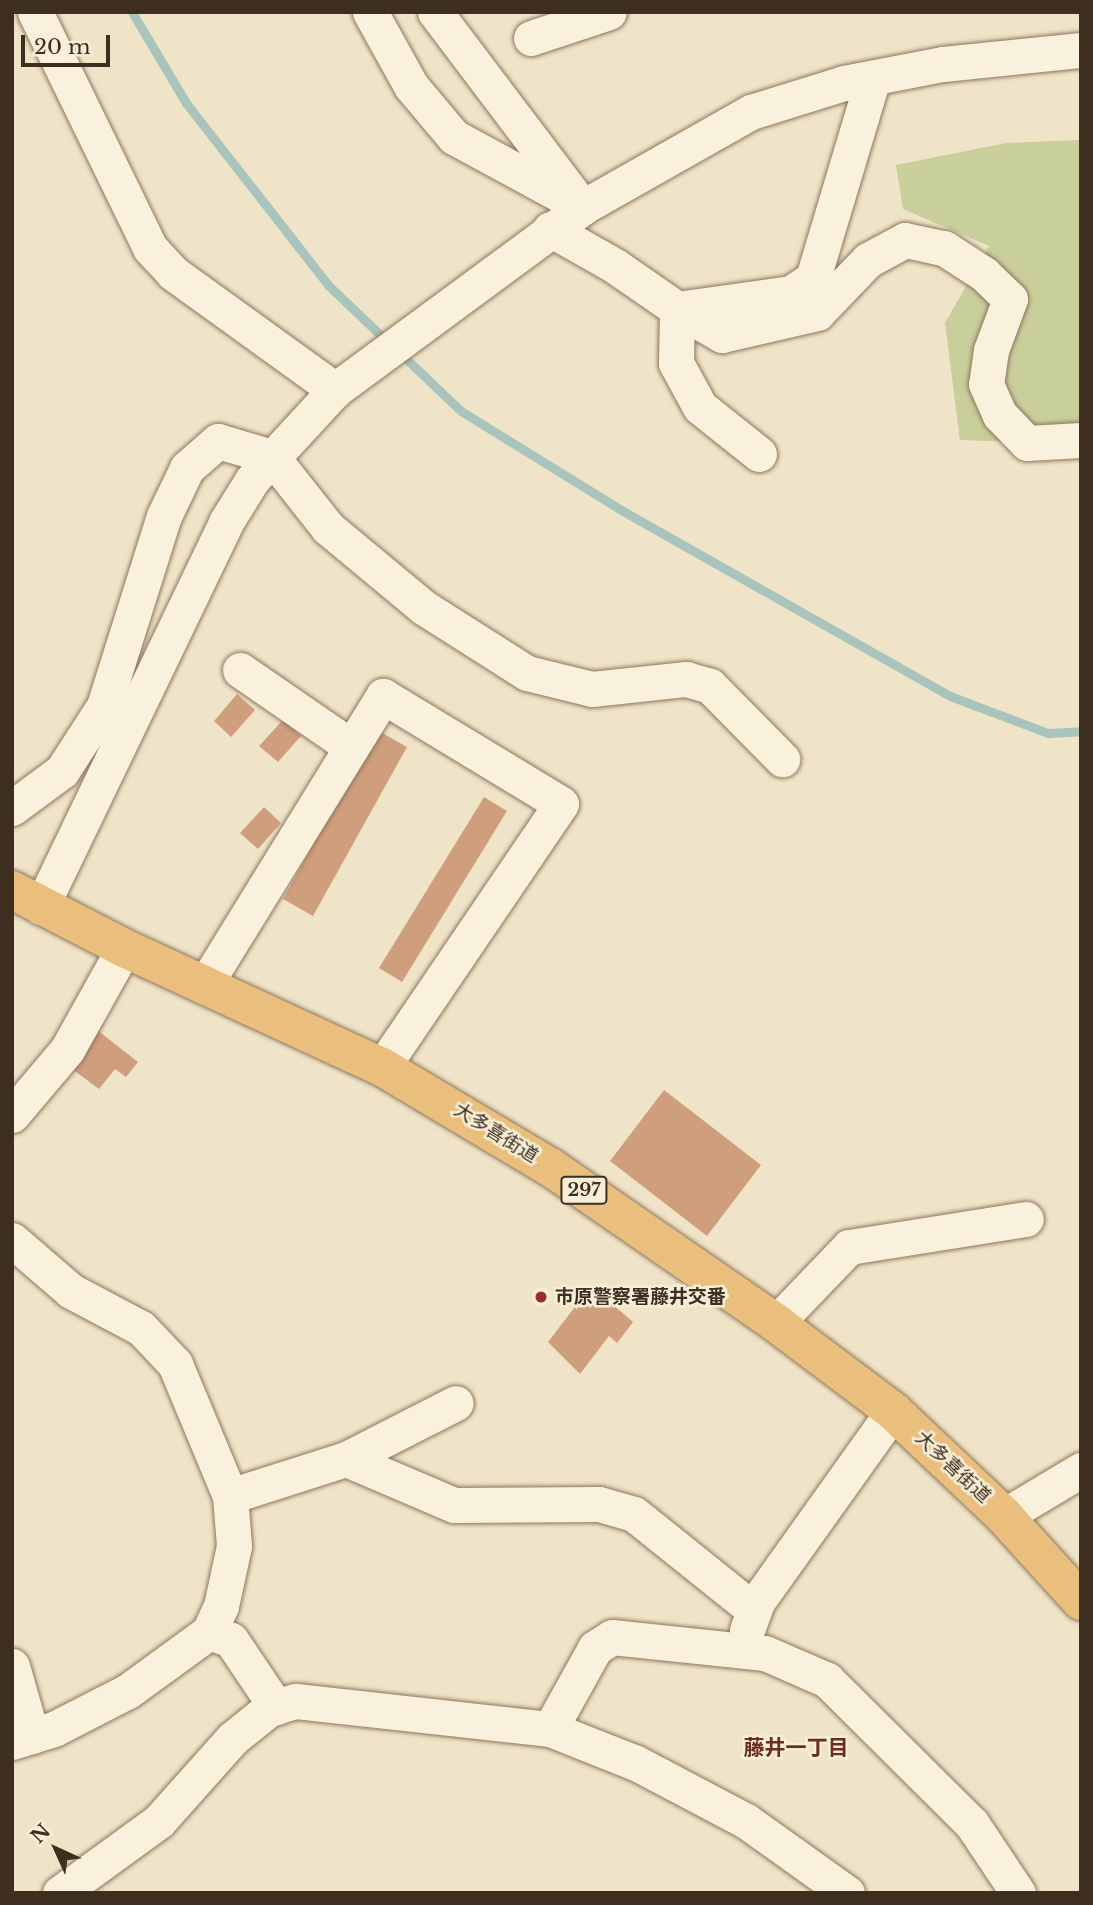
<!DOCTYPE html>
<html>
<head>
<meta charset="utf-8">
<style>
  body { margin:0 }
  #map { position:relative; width:1093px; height:1905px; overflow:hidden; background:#f0e4c8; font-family:"Libre Baskerville","Noto Sans JP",serif }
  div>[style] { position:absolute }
  .green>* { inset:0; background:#c9cf9b }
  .stream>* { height:9px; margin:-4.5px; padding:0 4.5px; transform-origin:4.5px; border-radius:4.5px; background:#a9c4bc }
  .building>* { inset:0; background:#cf9f7d }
  .roads { filter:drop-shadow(0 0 2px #8d765c) drop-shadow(0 0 2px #8d765c) }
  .minor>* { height:35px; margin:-17.5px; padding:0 17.5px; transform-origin:17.5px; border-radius:17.5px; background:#faf1dc }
  .trunk>* { height:38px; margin:-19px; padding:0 19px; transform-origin:19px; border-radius:19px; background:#eabe7c }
  .dots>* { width:19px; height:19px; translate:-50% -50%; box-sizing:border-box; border:4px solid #f7eed8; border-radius:50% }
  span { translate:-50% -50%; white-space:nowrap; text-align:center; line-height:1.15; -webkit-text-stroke:5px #f7eed8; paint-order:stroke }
  .shield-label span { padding:2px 5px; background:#f7eed8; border:2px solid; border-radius:5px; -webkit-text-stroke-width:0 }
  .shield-label { font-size:18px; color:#3d2e20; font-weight:700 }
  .street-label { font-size:19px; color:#3d2e20 }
  .poi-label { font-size:19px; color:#3d2e20; font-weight:700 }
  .left { translate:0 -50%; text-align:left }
  .neighbourhood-label { font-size:21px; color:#6b2e1e; font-weight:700 }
  .frame { position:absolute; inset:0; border:14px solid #3d2e20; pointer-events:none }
  .north { position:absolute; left:21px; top:1814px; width:70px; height:70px; -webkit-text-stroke:5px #f7eed8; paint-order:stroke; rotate:315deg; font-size:19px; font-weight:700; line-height:28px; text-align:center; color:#3d2e20 }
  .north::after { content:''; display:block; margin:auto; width:24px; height:32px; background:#3d2e20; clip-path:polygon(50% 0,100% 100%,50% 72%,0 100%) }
  .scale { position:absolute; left:21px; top:35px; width:89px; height:32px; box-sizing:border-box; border:4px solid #3d2e20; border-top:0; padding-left:9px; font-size:21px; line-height:24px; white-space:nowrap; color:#3d2e20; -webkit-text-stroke:5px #f7eed8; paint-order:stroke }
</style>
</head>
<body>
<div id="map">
  <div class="green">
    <div style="clip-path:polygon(1081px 140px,1081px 444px,960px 440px,945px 323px,989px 246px,903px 209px,896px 165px,1006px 143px)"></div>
  </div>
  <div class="stream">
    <div style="left:132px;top:12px;width:106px;rotate:59.3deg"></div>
    <div style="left:186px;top:103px;width:231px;rotate:52deg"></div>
    <div style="left:328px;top:285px;width:84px;rotate:43.6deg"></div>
    <div style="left:399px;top:352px;width:86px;rotate:43.6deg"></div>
    <div style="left:461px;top:411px;width:190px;rotate:31.7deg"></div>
    <div style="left:623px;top:511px;width:376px;rotate:29.5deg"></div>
    <div style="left:950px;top:696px;width:105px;rotate:20.7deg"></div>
    <div style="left:1048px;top:733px;width:33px;rotate:-3deg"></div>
  </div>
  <div class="building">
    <div style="clip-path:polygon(237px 694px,255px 710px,231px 737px,214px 721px)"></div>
    <div style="clip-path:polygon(283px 720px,301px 736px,278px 762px,259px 746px)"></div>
    <div style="clip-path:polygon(377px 730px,407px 747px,313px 916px,283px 899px)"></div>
    <div style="clip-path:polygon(484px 797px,507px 811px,402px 982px,379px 968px)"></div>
    <div style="clip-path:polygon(264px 807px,281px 823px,258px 849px,240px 833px)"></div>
    <div style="clip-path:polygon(96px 1029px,138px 1062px,126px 1077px,115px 1069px,99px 1089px,68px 1066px)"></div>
    <div style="clip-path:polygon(664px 1090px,761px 1165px,707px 1236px,610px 1161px)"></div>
    <div style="clip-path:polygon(591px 1286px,633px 1322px,617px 1343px,609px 1336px,580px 1374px,548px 1342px)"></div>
  </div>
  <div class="roads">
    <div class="minor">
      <div style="left:35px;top:12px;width:263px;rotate:64deg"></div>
      <div style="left:150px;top:248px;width:34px;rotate:47deg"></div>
      <div style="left:173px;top:273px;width:200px;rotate:35.8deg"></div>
      <div style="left:370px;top:12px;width:85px;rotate:61deg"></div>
      <div style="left:411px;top:86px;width:67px;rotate:49.9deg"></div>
      <div style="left:454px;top:137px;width:147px;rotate:28.5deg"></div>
      <div style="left:435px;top:12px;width:231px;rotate:52.9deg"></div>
      <div style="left:531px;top:38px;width:82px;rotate:-18.4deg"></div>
      <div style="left:550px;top:229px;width:75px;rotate:29.6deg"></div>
      <div style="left:615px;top:266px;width:75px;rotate:34.7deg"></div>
      <div style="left:677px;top:309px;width:115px;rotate:-8deg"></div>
      <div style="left:791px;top:293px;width:27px;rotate:-34deg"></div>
      <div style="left:813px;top:278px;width:209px;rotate:-73.3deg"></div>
      <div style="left:759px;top:454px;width:75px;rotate:-141.5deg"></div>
      <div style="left:700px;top:407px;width:50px;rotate:-118.6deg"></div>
      <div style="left:676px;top:363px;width:54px;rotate:-88.9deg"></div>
      <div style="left:677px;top:309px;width:52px;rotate:30deg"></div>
      <div style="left:722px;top:335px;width:98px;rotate:-13deg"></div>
      <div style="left:817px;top:313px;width:74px;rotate:-46.1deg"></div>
      <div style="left:868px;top:260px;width:42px;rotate:-28.4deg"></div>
      <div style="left:905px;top:240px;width:40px;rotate:12deg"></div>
      <div style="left:944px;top:248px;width:48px;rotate:33deg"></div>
      <div style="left:984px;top:274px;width:36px;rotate:44deg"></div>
      <div style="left:1010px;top:299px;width:54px;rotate:110.4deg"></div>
      <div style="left:991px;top:350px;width:34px;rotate:98deg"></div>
      <div style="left:986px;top:384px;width:34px;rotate:66deg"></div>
      <div style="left:1000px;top:415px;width:39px;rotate:46deg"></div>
      <div style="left:1027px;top:443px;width:54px;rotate:-3.2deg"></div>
      <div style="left:240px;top:670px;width:134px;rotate:34.6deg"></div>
      <div style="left:12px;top:808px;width:62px;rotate:-36.5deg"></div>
      <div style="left:62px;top:771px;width:77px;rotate:-57.1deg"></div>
      <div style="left:104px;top:706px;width:199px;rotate:-72.5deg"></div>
      <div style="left:164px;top:516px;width:53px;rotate:-64.4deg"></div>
      <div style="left:187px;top:468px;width:41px;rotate:-41.1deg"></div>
      <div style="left:218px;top:441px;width:56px;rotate:16.5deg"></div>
      <div style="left:272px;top:457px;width:90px;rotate:51.7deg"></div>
      <div style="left:328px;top:528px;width:124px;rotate:39.7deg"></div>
      <div style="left:423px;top:607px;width:123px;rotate:32.4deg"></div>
      <div style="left:527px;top:673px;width:67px;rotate:13.8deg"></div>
      <div style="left:592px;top:689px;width:95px;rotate:-6.1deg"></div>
      <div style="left:686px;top:679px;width:25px;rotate:16deg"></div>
      <div style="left:710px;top:686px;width:103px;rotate:45.4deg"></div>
      <div style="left:41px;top:907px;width:427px;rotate:-64.3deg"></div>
      <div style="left:226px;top:522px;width:49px;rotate:-58.2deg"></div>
      <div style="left:252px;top:480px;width:122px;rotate:-47.3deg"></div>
      <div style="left:335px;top:390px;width:308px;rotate:-36.4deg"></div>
      <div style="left:583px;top:207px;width:193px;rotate:-29.5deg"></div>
      <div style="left:751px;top:112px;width:97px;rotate:-17.3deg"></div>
      <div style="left:844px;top:83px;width:101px;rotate:-10.9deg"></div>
      <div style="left:943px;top:64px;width:139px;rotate:-5.8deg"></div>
      <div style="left:204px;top:986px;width:341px;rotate:-58.3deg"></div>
      <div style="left:383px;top:696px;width:208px;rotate:31.2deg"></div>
      <div style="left:561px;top:804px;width:318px;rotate:124.2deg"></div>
      <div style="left:12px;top:1115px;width:85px;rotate:-49.8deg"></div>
      <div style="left:67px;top:1050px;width:117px;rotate:-60.8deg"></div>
      <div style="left:12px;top:1240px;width:78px;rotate:40.8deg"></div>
      <div style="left:71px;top:1291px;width:79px;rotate:27.9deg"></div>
      <div style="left:141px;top:1328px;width:50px;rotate:46.6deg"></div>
      <div style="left:175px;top:1364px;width:143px;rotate:67.4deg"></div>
      <div style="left:230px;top:1496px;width:50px;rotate:85.4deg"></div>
      <div style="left:234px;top:1546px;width:61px;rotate:102.2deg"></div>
      <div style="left:221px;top:1606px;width:29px;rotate:115deg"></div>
      <div style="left:209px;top:1632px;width:100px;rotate:143.9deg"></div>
      <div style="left:128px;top:1691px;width:83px;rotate:152.8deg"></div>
      <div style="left:54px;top:1729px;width:44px;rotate:162.8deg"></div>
      <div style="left:776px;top:1323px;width:105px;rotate:-46.2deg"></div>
      <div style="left:849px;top:1247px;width:179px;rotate:-9deg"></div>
      <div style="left:346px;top:1459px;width:123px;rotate:-27deg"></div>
      <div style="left:230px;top:1496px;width:122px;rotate:-17.7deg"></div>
      <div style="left:346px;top:1459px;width:117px;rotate:23.1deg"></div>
      <div style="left:454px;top:1505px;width:145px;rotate:-0.4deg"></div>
      <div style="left:599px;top:1504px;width:36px;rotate:16deg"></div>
      <div style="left:634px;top:1514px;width:154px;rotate:38.7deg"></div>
      <div style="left:1004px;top:1516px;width:90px;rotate:-30.9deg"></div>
      <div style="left:747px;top:1630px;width:30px;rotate:-70deg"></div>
      <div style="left:757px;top:1602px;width:234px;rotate:-54.5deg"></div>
      <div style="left:209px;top:1632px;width:23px;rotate:20deg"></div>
      <div style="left:231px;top:1640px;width:81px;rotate:56.1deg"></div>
      <div style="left:12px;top:1666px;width:73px;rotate:74.1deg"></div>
      <div style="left:550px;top:1729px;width:93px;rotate:-60.9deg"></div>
      <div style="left:595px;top:1648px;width:20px;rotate:-33deg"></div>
      <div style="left:612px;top:1637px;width:154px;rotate:6deg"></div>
      <div style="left:765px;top:1653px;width:68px;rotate:23.5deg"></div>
      <div style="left:827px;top:1680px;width:204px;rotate:44.8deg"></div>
      <div style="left:972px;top:1824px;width:83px;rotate:56.3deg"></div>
      <div style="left:60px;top:1893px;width:122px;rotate:-36deg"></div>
      <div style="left:159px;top:1821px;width:110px;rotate:-48.3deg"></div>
      <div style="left:232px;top:1739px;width:48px;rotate:-39deg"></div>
      <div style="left:269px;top:1709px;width:28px;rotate:-17deg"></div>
      <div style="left:296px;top:1701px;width:256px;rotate:6.3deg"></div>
      <div style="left:550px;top:1729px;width:92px;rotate:21.6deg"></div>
      <div style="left:636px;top:1763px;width:124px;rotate:27.8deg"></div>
      <div style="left:746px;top:1821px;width:124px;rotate:35.5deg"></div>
    </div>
    <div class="trunk">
      <div style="left:12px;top:890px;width:126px;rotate:27.4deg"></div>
      <div style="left:124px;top:948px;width:284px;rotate:24.8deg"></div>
      <div style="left:382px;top:1067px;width:196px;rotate:30.8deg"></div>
      <div style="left:550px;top:1167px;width:275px;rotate:34.6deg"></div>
      <div style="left:776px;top:1323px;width:146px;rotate:36.9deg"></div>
      <div style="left:893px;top:1411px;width:153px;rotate:43.4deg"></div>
      <div style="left:1004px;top:1516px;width:115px;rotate:47.8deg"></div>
    </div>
  </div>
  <div class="dots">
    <div style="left:541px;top:1297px;background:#9e2a2b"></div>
  </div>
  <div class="shield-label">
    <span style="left:584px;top:1190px">297</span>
  </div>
  <div class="street-label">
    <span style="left:496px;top:1133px;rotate:32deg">大多喜街道</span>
    <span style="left:953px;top:1467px;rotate:43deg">大多喜街道</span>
  </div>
  <div class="poi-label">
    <span class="left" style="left:555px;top:1297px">市原警察署藤井交番</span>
  </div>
  <div class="neighbourhood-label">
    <span style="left:796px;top:1748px">藤井一丁目</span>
  </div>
  <div class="frame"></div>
  <div class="north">N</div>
  <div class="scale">20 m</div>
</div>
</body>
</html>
